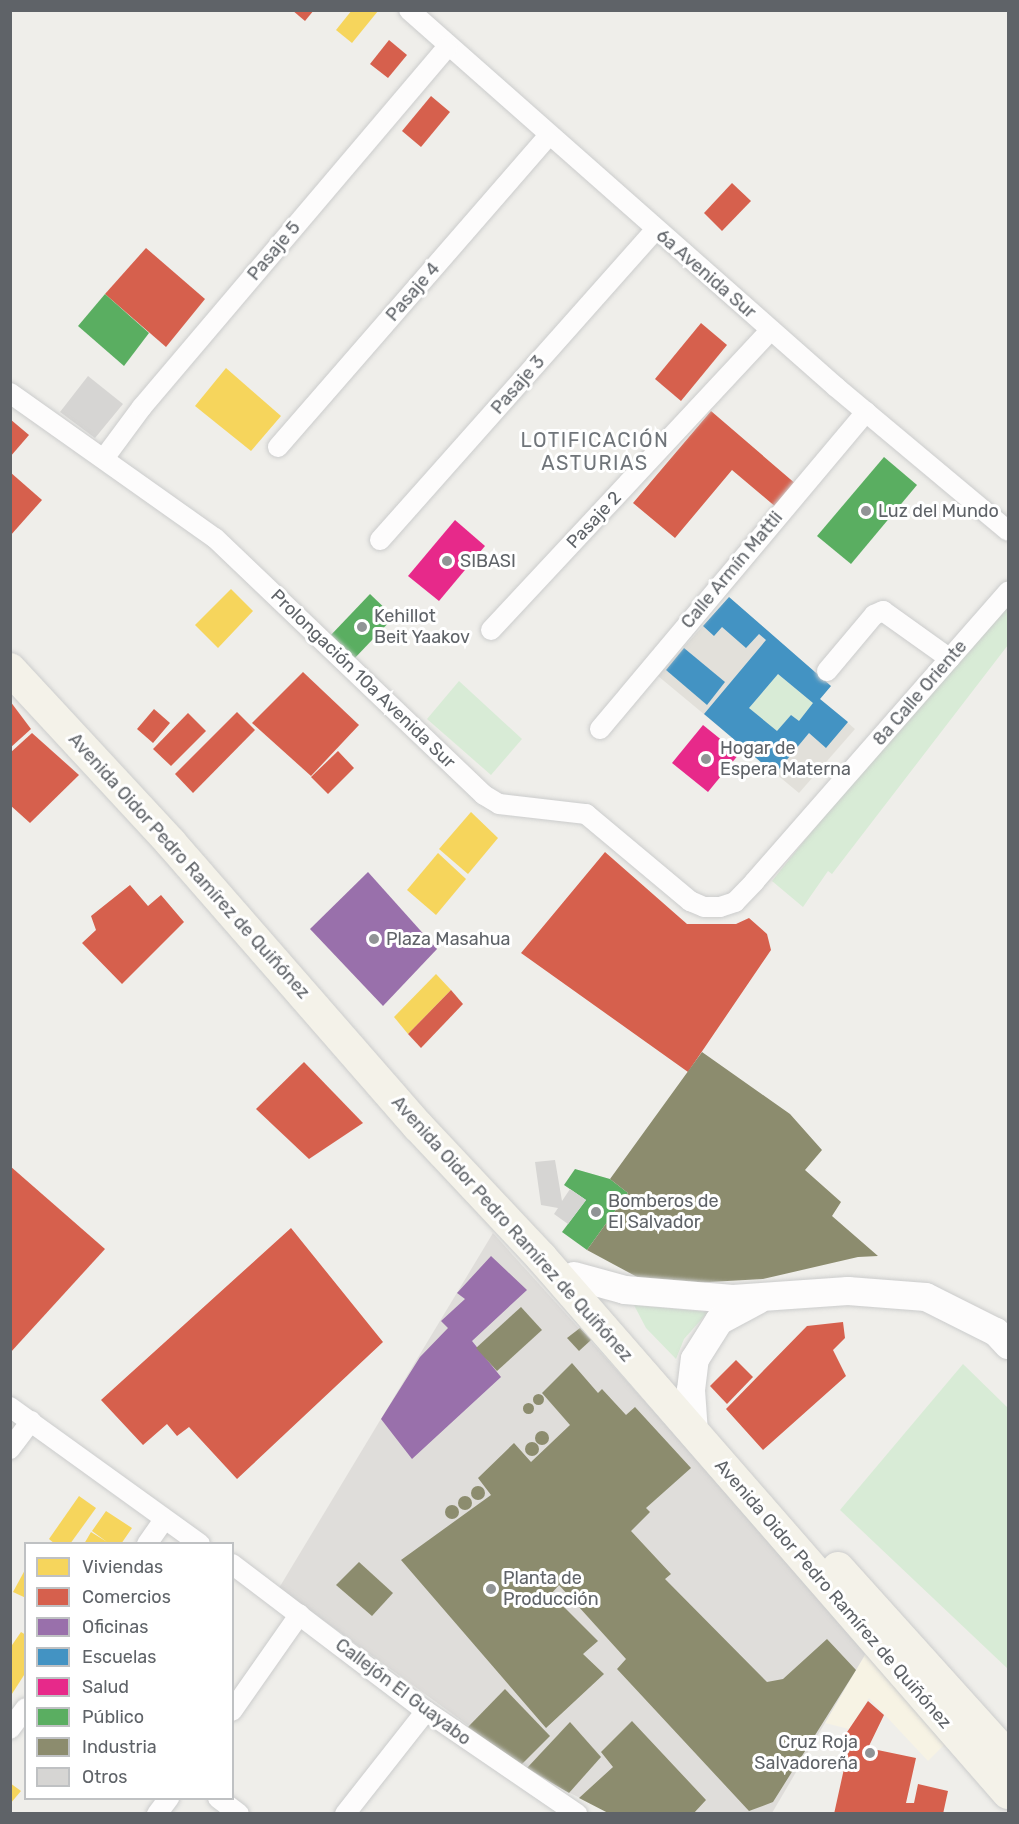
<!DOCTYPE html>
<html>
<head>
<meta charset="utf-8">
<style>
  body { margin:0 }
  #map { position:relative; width:1019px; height:1824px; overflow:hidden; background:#efeeea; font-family:Rubik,sans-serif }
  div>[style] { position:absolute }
  .commercial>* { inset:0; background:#f7f3e4 }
  .industrial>* { inset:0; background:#dfddda }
  .education>* { inset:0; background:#e2e0da }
  .green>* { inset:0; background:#d8ebd6 }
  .homes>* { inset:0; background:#f6d55c }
  .shops>* { inset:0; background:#d6604d }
  .offices>* { inset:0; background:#9970ab }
  .schools>* { inset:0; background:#4393c3 }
  .health>* { inset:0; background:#e7298a }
  .public>* { inset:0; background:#5aae61 }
  .industry>* { inset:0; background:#8c8c6e }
  .round { border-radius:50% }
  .building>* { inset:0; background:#d6d5d3 }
  .roads { filter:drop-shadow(0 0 2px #cbcccc) drop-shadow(0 0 2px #cbcccc) }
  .street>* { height:20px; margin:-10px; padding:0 10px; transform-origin:10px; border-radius:10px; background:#fdfcfc }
  .secondary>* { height:28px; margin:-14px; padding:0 14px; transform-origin:14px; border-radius:14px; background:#fdfcfc }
  .primary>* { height:32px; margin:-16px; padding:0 16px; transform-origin:16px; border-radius:16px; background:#f4f2e9 }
  .dots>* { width:16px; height:16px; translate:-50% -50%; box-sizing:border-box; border:3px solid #fff; border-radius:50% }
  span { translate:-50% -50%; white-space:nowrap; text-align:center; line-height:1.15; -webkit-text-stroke:6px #fff; paint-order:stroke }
  .street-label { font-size:18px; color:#5f6368 }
  .poi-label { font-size:18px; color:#5f6368 }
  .left { translate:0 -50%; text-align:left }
  .right { translate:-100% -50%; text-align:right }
  .neighbourhood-label { font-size:20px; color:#70757a; letter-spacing:1.5px }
  .frame { position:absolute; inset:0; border:12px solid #5f6368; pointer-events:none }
  .legend { position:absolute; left:24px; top:1542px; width:210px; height:258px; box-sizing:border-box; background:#fff; border:2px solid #bfc1c3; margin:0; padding:8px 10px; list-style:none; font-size:18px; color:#5f6368 }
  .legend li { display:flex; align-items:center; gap:12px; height:30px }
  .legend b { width:30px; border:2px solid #bfc1c3 }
</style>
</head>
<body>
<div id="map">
  <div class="commercial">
    <div style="clip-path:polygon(866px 1653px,946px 1743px,928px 1761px,869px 1698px,849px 1729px,825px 1723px)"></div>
  </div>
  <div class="industrial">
    <div style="clip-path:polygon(493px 1233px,760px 1529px,866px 1653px,772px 1813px,610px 1813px,542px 1779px,279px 1588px)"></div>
  </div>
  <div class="education">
    <div style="clip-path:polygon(729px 597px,831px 686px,820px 699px,855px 729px,799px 793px,658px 676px)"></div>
  </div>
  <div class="green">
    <div style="clip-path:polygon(1008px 597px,1008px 645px,832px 874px,828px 871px,803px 907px,772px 881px,898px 724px)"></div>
    <div style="clip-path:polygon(778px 674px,813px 703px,799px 721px,791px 715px,777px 731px,749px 708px)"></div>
    <div style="clip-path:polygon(459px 681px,522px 739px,491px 775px,427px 719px)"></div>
    <div style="clip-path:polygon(634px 1305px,708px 1312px,684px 1339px,676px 1359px,646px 1328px)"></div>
    <div style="clip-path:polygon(963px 1364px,1008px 1408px,1008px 1669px,840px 1510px)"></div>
  </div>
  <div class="homes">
    <div style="clip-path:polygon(352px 10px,378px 11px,352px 43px,336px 30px)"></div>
    <div style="clip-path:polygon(226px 368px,281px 416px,251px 451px,195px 406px)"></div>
    <div style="clip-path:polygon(231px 589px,253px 611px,218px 648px,195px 625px)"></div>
    <div style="clip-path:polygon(471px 812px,498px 838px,468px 874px,439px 849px)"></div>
    <div style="clip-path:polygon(438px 853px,466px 879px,436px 915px,407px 890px)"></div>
    <div style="clip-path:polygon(436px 974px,451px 990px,408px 1034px,394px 1017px)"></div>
    <div style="clip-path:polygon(79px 1496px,96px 1508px,70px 1544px,55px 1544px,49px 1539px)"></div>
    <div style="clip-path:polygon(106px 1511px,132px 1528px,121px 1544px,84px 1544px,91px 1532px,107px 1542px,92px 1531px)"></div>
    <div style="clip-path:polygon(26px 1568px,26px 1598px,13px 1592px)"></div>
    <div style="clip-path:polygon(21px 1632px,26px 1635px,26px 1672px,10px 1697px,10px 1648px)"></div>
    <div style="clip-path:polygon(10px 1783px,21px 1791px,10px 1804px)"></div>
  </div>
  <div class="shops">
    <div style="clip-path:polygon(292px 10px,314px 10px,305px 21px)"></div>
    <div style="clip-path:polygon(389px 40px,407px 55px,388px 78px,370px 64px)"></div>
    <div style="clip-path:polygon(431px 96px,450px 112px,421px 147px,402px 131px)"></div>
    <div style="clip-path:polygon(732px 183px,751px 201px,722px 231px,704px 213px)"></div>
    <div style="clip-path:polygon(146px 248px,205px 299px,166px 347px,105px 294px)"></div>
    <div style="clip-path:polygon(701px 323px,727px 345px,681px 401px,655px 379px)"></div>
    <div style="clip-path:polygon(711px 411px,797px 485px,777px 508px,732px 470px,675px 538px,633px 503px)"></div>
    <div style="clip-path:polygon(10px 419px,29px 435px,10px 457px)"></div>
    <div style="clip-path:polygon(10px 472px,42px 500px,10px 536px)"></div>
    <div style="clip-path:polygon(303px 672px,359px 725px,311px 776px,252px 723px)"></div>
    <div style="clip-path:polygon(10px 701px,31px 729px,10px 748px)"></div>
    <div style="clip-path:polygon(154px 709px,170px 723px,153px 743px,137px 729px)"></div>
    <div style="clip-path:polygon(237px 712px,255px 730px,193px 793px,175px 774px)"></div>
    <div style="clip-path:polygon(188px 713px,206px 731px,171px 766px,153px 749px)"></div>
    <div style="clip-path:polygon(32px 733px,79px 775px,30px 823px,10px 805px,10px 753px)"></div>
    <div style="clip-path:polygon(338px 751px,354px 768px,328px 794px,311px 777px)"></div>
    <div style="clip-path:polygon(605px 852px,687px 924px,736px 924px,749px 918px,767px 934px,771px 950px,688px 1072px,521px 953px)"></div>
    <div style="clip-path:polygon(130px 885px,148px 906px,161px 895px,184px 922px,122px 984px,82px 943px,96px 930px,91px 916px)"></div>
    <div style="clip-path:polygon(451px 990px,463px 1004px,421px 1048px,408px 1034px)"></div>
    <div style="clip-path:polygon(304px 1062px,363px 1123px,309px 1159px,256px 1109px)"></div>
    <div style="clip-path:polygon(10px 1166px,105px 1249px,10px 1353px)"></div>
    <div style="clip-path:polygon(291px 1228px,383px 1342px,237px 1479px,189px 1427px,177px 1436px,167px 1424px,143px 1445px,101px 1400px)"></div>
    <div style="clip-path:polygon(843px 1322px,845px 1338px,833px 1350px,846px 1376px,763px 1450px,726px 1409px,807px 1326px)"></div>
    <div style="clip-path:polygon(736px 1360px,753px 1377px,727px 1404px,710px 1386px)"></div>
    <div style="clip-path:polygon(868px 1701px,884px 1715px,868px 1748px,916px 1758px,906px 1803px,914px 1803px,918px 1784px,948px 1791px,943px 1814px,834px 1814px,849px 1746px,839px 1744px)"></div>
  </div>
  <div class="offices">
    <div style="clip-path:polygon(368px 872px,437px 949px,383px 1006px,310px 929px)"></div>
    <div style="clip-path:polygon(491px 1256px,527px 1290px,472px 1341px,501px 1377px,412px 1459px,381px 1419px,420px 1357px,448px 1328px,441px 1321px,465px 1299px,457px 1293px)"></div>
  </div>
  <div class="schools">
    <div style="clip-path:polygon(evenodd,729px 597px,831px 686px,820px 699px,848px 722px,826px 748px,809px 733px,775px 774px,704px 714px,766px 640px,759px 634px,746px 648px,722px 627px,714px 636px,703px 626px,729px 597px,778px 674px,813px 703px,799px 721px,791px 715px,777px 731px,749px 708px,778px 674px)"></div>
    <div style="clip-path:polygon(684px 648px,725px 682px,707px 705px,666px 670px)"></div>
  </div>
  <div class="health">
    <div style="clip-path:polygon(455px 520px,485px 546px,439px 601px,408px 576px)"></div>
    <div style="clip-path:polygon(703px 725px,739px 754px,708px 792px,672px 763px)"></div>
  </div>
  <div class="public">
    <div style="clip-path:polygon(105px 294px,149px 333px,124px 366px,78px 326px)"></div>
    <div style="clip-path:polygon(884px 457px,917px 485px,851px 564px,817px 536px)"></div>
    <div style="clip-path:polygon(370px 594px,394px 617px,353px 660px,329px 637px)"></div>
    <div style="clip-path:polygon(575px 1169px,610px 1179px,628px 1193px,587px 1250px,562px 1232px,586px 1200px,564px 1185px)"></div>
  </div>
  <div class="industry">
    <div style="clip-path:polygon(702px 1052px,790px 1114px,822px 1150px,805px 1170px,841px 1202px,832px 1216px,878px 1256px,858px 1257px,763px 1279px,692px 1283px,639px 1278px,587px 1250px,628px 1193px,610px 1179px)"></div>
    <div style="clip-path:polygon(521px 1307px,542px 1330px,497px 1371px,476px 1348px)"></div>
    <div style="clip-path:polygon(580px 1328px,591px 1340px,579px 1351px,567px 1338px)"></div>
    <div style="clip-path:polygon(572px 1363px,598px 1393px,602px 1389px,626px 1415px,635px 1407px,691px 1468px,646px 1508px,650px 1512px,631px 1531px,671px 1574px,665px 1579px,767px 1682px,783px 1679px,827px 1639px,856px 1670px,773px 1802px,749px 1811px,617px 1669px,626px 1659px,559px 1585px,551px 1594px,598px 1641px,583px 1654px,604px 1674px,546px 1728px,401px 1560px,491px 1495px,478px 1478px,514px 1443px,531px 1462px,570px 1425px,542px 1393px)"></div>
    <div class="round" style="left:532.5px;top:1393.5px;width:11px;height:11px"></div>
    <div class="round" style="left:522.5px;top:1402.5px;width:11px;height:11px"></div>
    <div class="round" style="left:535px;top:1431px;width:14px;height:14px"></div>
    <div class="round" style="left:525px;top:1442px;width:14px;height:14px"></div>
    <div class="round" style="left:471px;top:1486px;width:14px;height:14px"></div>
    <div class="round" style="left:458px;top:1496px;width:14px;height:14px"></div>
    <div class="round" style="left:445px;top:1505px;width:14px;height:14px"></div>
    <div style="clip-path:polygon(359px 1562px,393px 1593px,372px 1616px,336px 1585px)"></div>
    <div style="clip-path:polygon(505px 1689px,550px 1736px,521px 1765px,468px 1727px)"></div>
    <div style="clip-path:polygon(632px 1721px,706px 1800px,693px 1814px,610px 1814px,579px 1798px,613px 1767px,601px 1752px)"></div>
    <div style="clip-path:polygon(570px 1722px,601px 1757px,569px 1793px,527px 1768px)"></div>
  </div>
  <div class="building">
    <div style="clip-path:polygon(88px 376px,123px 404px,95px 438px,60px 412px)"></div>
    <div style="clip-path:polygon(555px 1160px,562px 1201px,570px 1189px,586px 1200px,568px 1224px,554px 1214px,558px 1208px,541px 1205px,535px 1162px)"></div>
  </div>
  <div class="roads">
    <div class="street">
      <div style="left:409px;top:10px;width:570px;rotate:41.44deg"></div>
      <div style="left:836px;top:387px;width:224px;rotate:39.9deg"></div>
      <div style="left:10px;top:393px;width:251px;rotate:35.3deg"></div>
      <div style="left:215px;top:538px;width:372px;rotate:43.7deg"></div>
      <div style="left:484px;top:795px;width:17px;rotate:31deg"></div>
      <div style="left:499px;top:804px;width:88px;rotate:6.6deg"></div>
      <div style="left:586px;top:814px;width:136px;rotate:39.9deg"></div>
      <div style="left:690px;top:901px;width:15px;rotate:23deg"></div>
      <div style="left:704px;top:907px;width:16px"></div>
      <div style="left:720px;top:907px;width:16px;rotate:-18deg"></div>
      <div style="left:735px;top:902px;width:28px;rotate:-46deg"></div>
      <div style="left:754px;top:882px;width:386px;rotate:-48.8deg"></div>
      <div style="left:278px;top:447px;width:412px;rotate:-49deg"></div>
      <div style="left:105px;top:457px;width:62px;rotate:-53.5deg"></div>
      <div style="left:142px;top:407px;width:472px;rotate:-49.7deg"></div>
      <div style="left:380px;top:540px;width:414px;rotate:-48.4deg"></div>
      <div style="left:491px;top:630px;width:410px;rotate:-47deg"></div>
      <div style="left:827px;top:671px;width:73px;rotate:-50deg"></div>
      <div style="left:874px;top:615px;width:10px;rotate:-24deg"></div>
      <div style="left:883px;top:611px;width:82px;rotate:35.6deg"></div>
      <div style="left:600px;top:729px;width:414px;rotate:-50deg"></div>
      <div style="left:10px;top:1407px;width:234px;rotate:35.8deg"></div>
      <div style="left:10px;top:1449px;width:35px;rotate:-53deg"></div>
      <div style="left:147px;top:1544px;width:29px;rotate:-55deg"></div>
      <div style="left:232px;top:1564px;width:243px;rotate:37.2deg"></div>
      <div style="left:426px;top:1711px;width:183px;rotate:34.3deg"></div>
      <div style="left:232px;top:1711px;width:118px;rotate:-55deg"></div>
      <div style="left:10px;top:1729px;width:26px;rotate:-53deg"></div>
      <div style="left:218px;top:1798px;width:26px;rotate:37deg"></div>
      <div style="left:157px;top:1814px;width:20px;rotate:-53deg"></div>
      <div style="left:345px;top:1814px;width:131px;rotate:-51.8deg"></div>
    </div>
    <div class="secondary">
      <div style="left:574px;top:1276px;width:53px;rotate:15.4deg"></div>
      <div style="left:625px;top:1290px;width:108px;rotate:4.8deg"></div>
      <div style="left:733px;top:1299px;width:115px;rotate:-4deg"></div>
      <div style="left:848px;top:1291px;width:78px;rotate:4.4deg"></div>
      <div style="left:926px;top:1297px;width:78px;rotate:26.6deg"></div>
      <div style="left:996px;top:1332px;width:18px;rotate:47deg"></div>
      <div style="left:694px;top:1433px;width:43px;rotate:-94deg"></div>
      <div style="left:691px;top:1390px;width:31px;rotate:-83deg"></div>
      <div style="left:695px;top:1359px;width:45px;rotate:-57.7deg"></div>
      <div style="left:719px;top:1321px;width:44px;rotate:-28.3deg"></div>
    </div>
    <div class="primary">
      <div style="left:10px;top:669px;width:237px;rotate:47.2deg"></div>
      <div style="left:171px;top:843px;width:376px;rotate:48.9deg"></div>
      <div style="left:418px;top:1126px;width:180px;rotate:46.8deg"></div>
      <div style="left:541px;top:1257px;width:711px;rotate:48.94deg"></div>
      <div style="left:838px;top:1568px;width:254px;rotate:48deg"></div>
    </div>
  </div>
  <div class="dots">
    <div style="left:866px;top:511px;background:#919496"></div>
    <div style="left:447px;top:561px;background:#919496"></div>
    <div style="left:362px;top:627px;background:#919496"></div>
    <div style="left:706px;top:759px;background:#919496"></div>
    <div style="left:374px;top:939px;background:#919496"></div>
    <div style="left:596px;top:1212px;background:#919496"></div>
    <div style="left:491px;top:1589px;background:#919496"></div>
    <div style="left:870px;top:1753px;background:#919496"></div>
  </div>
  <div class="street-label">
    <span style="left:274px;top:251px;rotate:-50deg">Pasaje 5</span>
    <span style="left:706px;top:274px;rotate:41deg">6a Avenida Sur</span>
    <span style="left:413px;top:292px;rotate:-49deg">Pasaje 4</span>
    <span style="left:518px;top:385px;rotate:-49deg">Pasaje 3</span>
    <span style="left:594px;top:520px;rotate:-47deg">Pasaje 2</span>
    <span style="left:732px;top:570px;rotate:-50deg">Calle Armín Mattli</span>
    <span style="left:363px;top:679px;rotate:44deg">Prolongación 10a Avenida Sur</span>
    <span style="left:920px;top:693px;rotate:-49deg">8a Calle Oriente</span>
    <span style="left:189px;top:866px;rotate:48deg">Avenida Oidor Pedro Ramírez de Quiñónez</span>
    <span style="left:512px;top:1229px;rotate:48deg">Avenida Oidor Pedro Ramírez de Quiñónez</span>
    <span style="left:833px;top:1594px;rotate:49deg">Avenida Oidor Pedro Ramírez de Quiñónez</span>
    <span style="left:403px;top:1692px;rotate:37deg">Callejón El Guayabo</span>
  </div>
  <div class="poi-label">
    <span class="left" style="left:878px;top:511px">Luz del Mundo</span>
    <span class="left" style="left:460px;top:561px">SIBASI</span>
    <span class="left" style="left:374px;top:627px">Kehillot<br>Beit Yaakov</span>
    <span class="left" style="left:720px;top:759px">Hogar de<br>Espera Materna</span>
    <span class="left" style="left:386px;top:939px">Plaza Masahua</span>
    <span class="left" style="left:608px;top:1212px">Bomberos de<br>El Salvador</span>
    <span class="left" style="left:503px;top:1589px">Planta de<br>Producción</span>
    <span class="right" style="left:858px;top:1753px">Cruz Roja<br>Salvadoreña</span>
  </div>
  <div class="neighbourhood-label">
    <span style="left:595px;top:452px">LOTIFICACIÓN<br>ASTURIAS</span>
  </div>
  <div class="frame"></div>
  <ul class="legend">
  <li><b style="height:16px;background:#f6d55c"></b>Viviendas</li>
  <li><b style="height:16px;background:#d6604d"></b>Comercios</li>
  <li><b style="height:16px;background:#9970ab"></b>Oficinas</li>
  <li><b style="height:16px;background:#4393c3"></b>Escuelas</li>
  <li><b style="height:16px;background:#e7298a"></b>Salud</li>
  <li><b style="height:16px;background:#5aae61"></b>Público</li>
  <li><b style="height:16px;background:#8c8c6e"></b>Industria</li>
  <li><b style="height:16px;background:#d6d5d3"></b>Otros</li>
  </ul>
</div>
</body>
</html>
